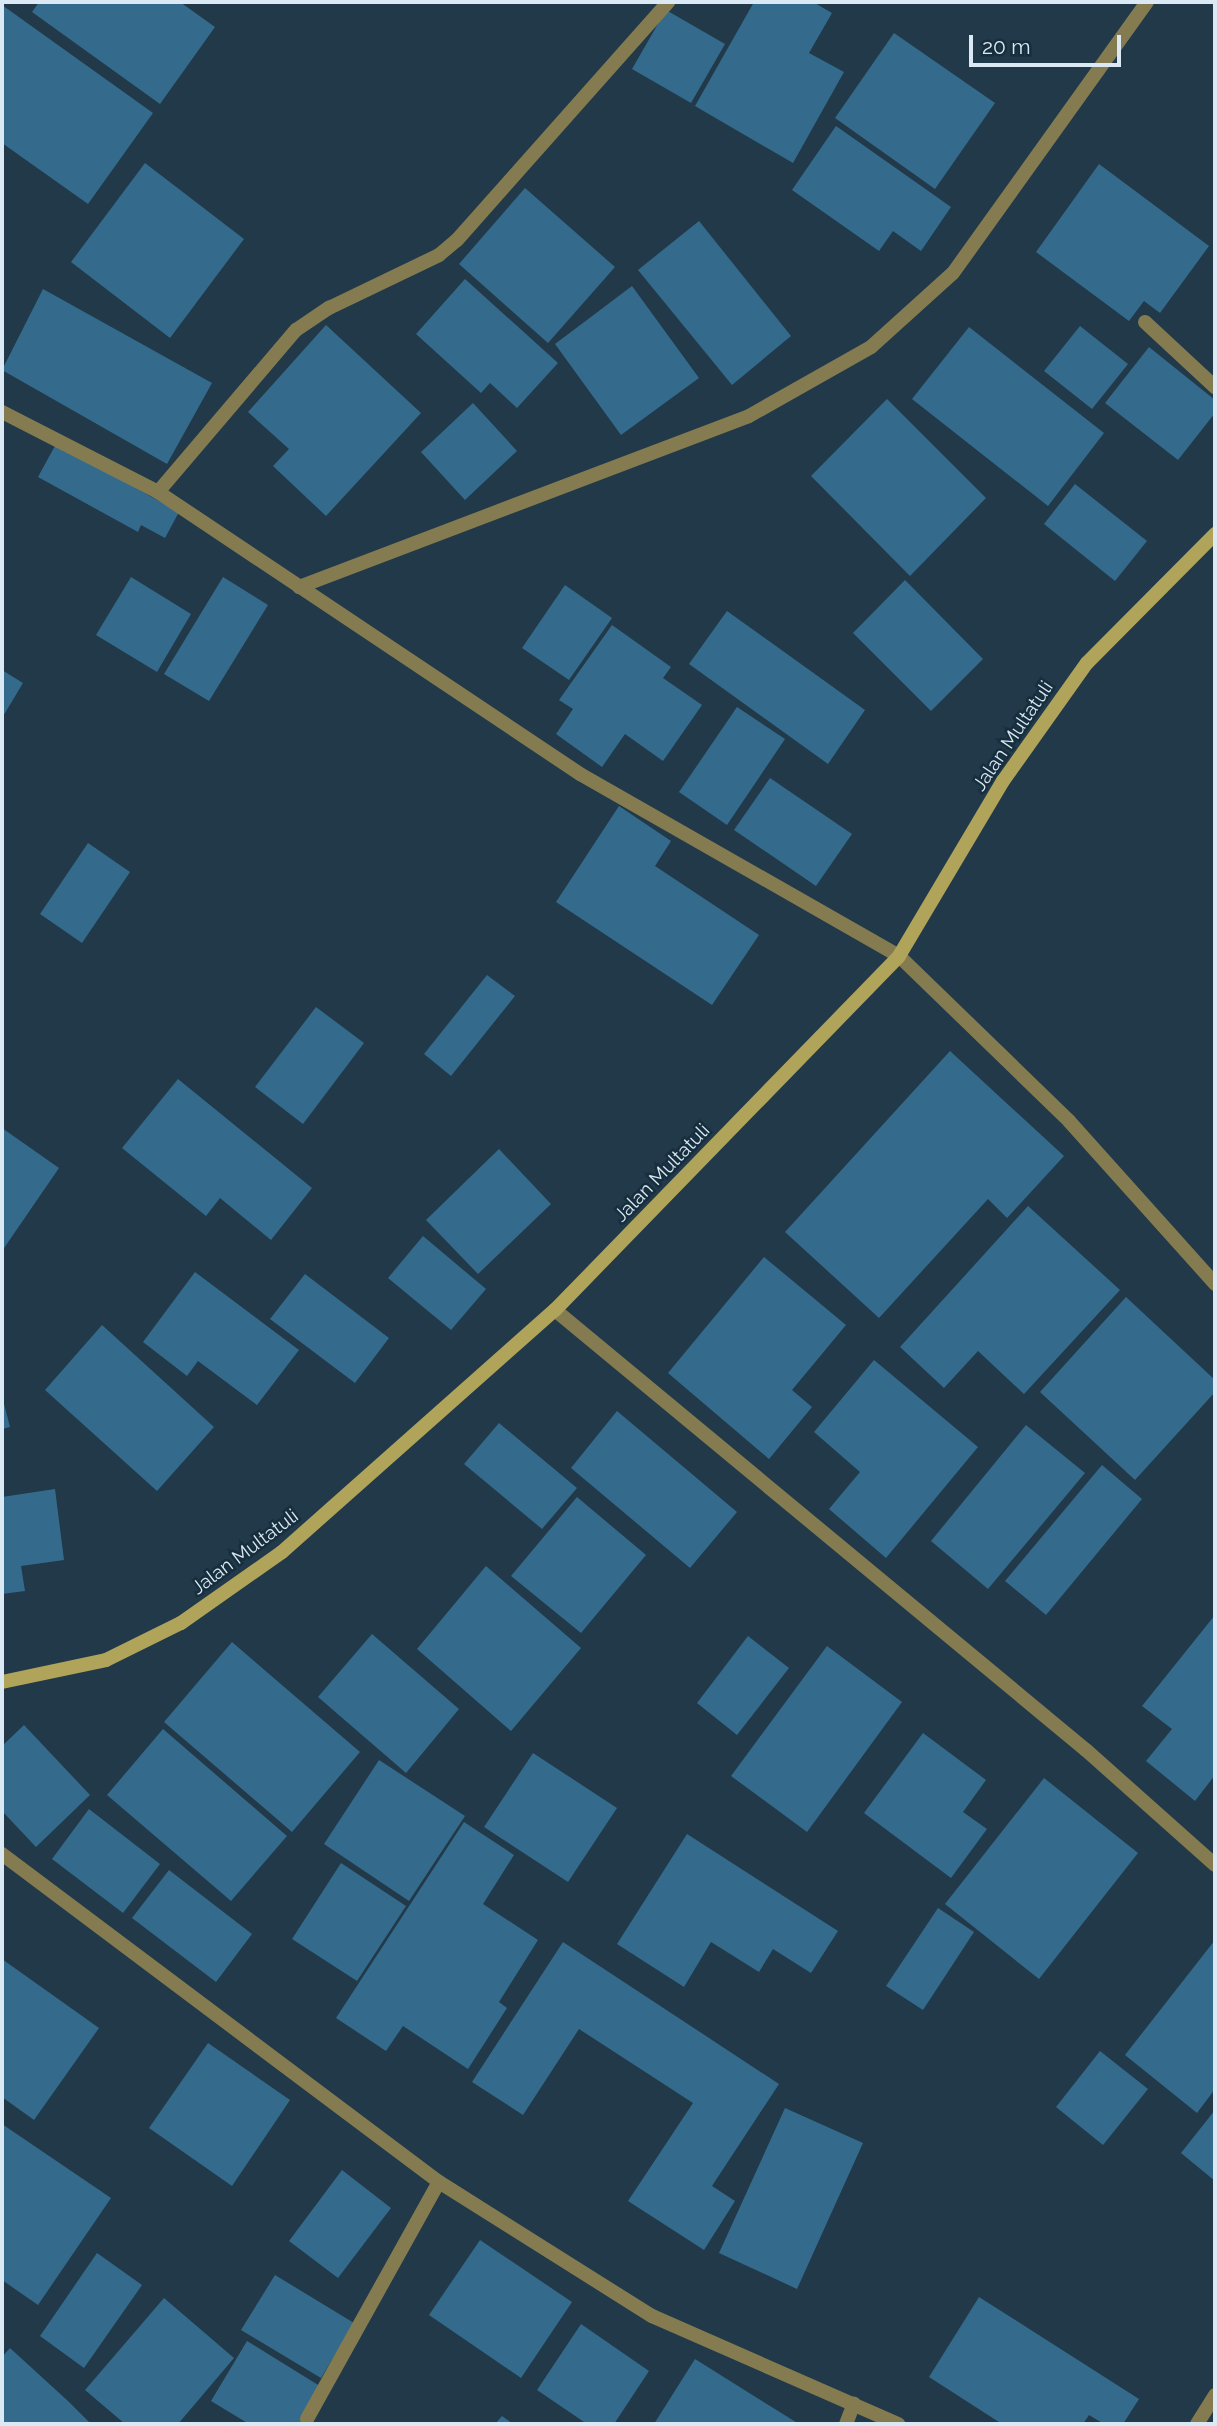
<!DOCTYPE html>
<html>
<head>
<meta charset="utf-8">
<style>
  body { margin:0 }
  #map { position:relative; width:1217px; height:2426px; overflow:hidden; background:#213948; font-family:Raleway,sans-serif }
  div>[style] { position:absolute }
  .building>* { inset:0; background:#346b8d }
  .street>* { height:14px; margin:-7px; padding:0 7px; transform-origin:7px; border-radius:7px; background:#847c50 }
  .secondary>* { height:14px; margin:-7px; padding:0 7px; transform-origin:7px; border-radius:7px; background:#b0a45b }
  span { translate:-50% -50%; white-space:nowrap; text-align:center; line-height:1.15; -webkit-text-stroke:5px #162e3d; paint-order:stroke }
  .street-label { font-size:19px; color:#dae9f3 }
  .frame { position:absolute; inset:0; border:4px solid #dae9f3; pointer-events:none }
  .scale { position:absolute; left:969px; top:35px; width:152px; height:32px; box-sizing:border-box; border:4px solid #dae9f3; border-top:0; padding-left:9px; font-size:21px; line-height:24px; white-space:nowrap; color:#dae9f3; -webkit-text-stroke:5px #162e3d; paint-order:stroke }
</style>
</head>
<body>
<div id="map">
  <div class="building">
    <div style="clip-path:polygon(39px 2px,180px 2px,215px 27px,160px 104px,32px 12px)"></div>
    <div style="clip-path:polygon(754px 2px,813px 2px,832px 13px,809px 53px,844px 72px,793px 163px,695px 106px)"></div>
    <div style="clip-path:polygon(2px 5px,153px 113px,88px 204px,2px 143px)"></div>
    <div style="clip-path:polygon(666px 10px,725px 44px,691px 103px,632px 69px)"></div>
    <div style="clip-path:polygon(894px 33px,995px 103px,935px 189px,835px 118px)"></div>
    <div style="clip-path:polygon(836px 126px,951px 207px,921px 251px,893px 231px,879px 251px,792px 190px)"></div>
    <div style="clip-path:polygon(145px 163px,244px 239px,170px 338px,71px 262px)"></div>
    <div style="clip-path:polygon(1099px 164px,1209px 246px,1160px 313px,1144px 301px,1129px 321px,1036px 252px)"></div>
    <div style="clip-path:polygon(525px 188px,615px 267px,548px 343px,459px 264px)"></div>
    <div style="clip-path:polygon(699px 221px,791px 336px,732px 385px,638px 270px)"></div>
    <div style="clip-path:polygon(465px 279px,558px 363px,517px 408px,490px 383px,481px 393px,416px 334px)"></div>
    <div style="clip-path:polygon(632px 286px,699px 378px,621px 435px,555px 344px)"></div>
    <div style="clip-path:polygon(43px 289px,212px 383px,167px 464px,2px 370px)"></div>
    <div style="clip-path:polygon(326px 325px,421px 413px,326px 516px,273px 466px,289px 449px,248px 412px)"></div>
    <div style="clip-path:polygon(1080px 326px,1128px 364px,1092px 409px,1044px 371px)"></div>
    <div style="clip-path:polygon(969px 327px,1104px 433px,1048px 506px,912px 399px)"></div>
    <div style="clip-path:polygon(1149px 347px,1215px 400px,1215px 413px,1178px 460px,1105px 403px)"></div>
    <div style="clip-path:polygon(887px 399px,986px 498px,910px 576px,811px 476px)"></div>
    <div style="clip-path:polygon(473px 403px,517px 451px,465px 500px,421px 452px)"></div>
    <div style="clip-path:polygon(56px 444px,179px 512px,165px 538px,141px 525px,138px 532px,38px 477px)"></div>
    <div style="clip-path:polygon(1075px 484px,1147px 541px,1115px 581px,1044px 524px)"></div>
    <div style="clip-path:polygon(131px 577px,191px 614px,157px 672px,96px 635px)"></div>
    <div style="clip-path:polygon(223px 577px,268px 605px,209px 701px,164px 674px)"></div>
    <div style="clip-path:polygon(905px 580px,983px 659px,931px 711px,853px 633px)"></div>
    <div style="clip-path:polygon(565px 585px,612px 618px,569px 680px,522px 648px)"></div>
    <div style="clip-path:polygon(727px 611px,865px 710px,828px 764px,689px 664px)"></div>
    <div style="clip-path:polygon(612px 625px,671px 667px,663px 678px,702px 705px,663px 761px,625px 734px,602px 767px,556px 734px,573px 709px,559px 700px)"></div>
    <div style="clip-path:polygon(2px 670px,23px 683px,2px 718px)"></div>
    <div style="clip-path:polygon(737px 707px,785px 739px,727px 825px,679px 792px)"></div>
    <div style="clip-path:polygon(770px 778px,852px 834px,816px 886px,734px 830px)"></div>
    <div style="clip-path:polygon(619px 806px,671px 841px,655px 866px,759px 935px,712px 1005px,556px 902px)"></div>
    <div style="clip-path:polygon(88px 843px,130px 872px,82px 943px,40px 914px)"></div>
    <div style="clip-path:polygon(487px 975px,515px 996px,451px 1076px,424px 1054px)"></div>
    <div style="clip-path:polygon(316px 1007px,364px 1043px,303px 1124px,255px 1087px)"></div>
    <div style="clip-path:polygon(950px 1051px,1064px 1156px,1007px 1218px,988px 1199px,879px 1318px,785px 1232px)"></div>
    <div style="clip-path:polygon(178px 1079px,312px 1188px,271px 1240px,220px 1198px,206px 1216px,122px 1148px)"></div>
    <div style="clip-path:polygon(2px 1128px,59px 1168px,2px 1251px)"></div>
    <div style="clip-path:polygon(499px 1149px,551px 1204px,478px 1274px,426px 1220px)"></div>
    <div style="clip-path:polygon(1028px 1206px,1120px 1290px,1024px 1394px,978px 1351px,944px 1388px,900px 1347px)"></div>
    <div style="clip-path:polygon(423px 1236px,486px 1289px,451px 1330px,388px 1278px)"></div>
    <div style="clip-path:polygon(764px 1257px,846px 1325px,792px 1390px,812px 1407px,769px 1459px,668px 1373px)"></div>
    <div style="clip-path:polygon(195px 1272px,299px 1350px,257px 1405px,198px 1361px,187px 1376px,143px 1342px)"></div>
    <div style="clip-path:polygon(305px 1274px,389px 1338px,355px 1383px,270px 1319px)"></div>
    <div style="clip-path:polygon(1126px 1297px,1215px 1380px,1215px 1392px,1135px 1480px,1040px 1392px)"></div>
    <div style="clip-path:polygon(102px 1325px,214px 1427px,157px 1491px,45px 1390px)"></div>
    <div style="clip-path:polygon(874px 1360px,978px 1447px,886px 1558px,829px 1509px,860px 1472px,814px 1432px)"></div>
    <div style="clip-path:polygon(3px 1400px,10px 1427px,2px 1429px,2px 1401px)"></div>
    <div style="clip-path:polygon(617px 1411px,737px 1512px,690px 1568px,571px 1468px)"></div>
    <div style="clip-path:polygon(499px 1423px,577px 1488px,542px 1529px,464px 1464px)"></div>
    <div style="clip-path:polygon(1026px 1425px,1085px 1473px,988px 1589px,931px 1541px)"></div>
    <div style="clip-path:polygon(1102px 1465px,1142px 1499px,1046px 1615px,1005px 1581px)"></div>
    <div style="clip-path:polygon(55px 1489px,64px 1560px,21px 1566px,25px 1591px,2px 1594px,2px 1497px)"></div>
    <div style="clip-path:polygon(577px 1497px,646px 1555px,581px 1633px,511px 1576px)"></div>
    <div style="clip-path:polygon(486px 1566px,581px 1648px,511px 1731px,417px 1649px)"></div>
    <div style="clip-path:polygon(1215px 1615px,1215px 1775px,1195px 1801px,1146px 1761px,1172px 1729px,1142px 1706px)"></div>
    <div style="clip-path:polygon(372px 1634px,459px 1709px,406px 1773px,318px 1697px)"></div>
    <div style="clip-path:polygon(748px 1636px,789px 1668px,737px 1735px,697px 1703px)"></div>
    <div style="clip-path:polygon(232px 1642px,360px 1752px,292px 1832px,164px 1722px)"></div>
    <div style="clip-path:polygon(827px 1646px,902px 1702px,807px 1832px,731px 1776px)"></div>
    <div style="clip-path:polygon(24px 1725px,90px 1795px,36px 1847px,2px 1811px,2px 1746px)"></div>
    <div style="clip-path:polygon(163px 1729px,287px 1836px,231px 1901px,107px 1795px)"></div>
    <div style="clip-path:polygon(923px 1733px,986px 1780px,963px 1812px,987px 1829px,951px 1878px,864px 1813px)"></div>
    <div style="clip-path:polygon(533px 1753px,617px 1808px,568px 1882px,484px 1827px)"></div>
    <div style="clip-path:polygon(379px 1760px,465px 1816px,409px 1901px,324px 1844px)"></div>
    <div style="clip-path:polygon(1044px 1778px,1138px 1853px,1039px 1979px,945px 1904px)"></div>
    <div style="clip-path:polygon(89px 1809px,160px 1864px,123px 1913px,52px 1859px)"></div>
    <div style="clip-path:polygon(464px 1822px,514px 1855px,483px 1904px,538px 1940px,499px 2002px,507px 2008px,468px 2069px,403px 2026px,386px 2051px,336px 2018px)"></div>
    <div style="clip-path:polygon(687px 1834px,838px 1931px,811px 1973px,773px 1949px,759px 1972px,711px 1942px,684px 1987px,617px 1944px)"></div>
    <div style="clip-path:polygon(341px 1863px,406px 1906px,357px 1981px,292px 1939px)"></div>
    <div style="clip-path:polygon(169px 1870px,252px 1934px,216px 1982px,132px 1918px)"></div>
    <div style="clip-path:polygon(938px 1908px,974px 1932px,923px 2010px,886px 1986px)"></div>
    <div style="clip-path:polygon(1215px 1940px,1215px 2089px,1197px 2113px,1125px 2055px)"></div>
    <div style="clip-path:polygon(563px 1942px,779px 2084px,712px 2186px,735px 2201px,704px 2250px,628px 2201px,693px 2103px,579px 2029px,523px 2115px,472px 2082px)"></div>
    <div style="clip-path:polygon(2px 1959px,99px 2028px,34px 2120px,2px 2097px)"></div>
    <div style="clip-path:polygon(208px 2043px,290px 2100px,232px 2186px,149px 2128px)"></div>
    <div style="clip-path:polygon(1100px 2051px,1148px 2089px,1103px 2145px,1056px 2107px)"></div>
    <div style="clip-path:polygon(785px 2108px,863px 2143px,797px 2289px,719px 2253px)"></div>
    <div style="clip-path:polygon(1215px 2110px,1215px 2181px,1181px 2153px)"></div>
    <div style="clip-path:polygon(2px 2124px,111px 2198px,38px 2305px,2px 2280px)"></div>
    <div style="clip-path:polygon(342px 2170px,391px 2208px,338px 2278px,289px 2241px)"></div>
    <div style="clip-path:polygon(480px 2240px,572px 2302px,521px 2378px,429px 2315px)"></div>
    <div style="clip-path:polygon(97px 2253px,142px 2285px,84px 2368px,40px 2336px)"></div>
    <div style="clip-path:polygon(275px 2275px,354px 2323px,321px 2378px,241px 2330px)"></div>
    <div style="clip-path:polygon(979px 2297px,1139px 2399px,1123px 2424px,1104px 2424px,1089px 2415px,1083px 2424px,1002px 2424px,929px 2377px)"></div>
    <div style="clip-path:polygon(164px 2298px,234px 2358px,178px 2424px,125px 2424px,85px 2390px)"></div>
    <div style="clip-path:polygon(581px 2324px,649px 2371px,614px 2424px,587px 2424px,537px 2390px)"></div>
    <div style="clip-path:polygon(247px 2341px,323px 2388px,301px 2424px,249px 2424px,211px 2401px)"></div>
    <div style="clip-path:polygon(10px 2348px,69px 2402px,91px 2424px,2px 2424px,2px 2357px)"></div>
    <div style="clip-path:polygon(695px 2359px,799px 2424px,654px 2424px)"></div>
    <div style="clip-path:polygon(502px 2416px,513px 2424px,495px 2424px)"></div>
  </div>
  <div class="street">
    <div style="left:1145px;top:322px;width:96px;rotate:42.9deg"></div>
    <div style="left:2px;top:412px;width:175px;rotate:27.1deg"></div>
    <div style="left:158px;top:492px;width:508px;rotate:33.75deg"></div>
    <div style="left:580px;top:774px;width:367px;rotate:29.7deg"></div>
    <div style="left:899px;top:956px;width:237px;rotate:44.1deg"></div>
    <div style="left:1069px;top:1121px;width:219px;rotate:48.1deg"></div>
    <div style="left:158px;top:492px;width:213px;rotate:-49.6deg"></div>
    <div style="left:296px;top:330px;width:40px;rotate:-34deg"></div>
    <div style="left:329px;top:308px;width:122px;rotate:-25.7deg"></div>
    <div style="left:439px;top:255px;width:23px;rotate:-40deg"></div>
    <div style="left:457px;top:240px;width:318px;rotate:-48.4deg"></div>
    <div style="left:299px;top:587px;width:481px;rotate:-20.8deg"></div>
    <div style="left:749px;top:416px;width:140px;rotate:-29.5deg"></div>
    <div style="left:871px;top:347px;width:110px;rotate:-42.1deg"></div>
    <div style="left:953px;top:273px;width:333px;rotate:-54.4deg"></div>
    <div style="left:555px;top:1310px;width:690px;rotate:39.65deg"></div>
    <div style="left:1086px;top:1750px;width:173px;rotate:41.7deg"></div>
    <div style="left:2px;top:1854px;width:546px;rotate:36.89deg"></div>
    <div style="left:439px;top:2182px;width:252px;rotate:32.2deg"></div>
    <div style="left:652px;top:2316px;width:269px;rotate:23.7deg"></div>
    <div style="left:307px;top:2419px;width:271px;rotate:-60.9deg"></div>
    <div style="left:846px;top:2424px;width:22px;rotate:-69deg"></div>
    <div style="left:1197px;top:2424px;width:34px;rotate:-58deg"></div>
  </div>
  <div class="secondary">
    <div style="left:2px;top:1682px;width:106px;rotate:-11.9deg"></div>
    <div style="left:106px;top:1660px;width:84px;rotate:-26.3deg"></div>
    <div style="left:181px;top:1623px;width:123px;rotate:-35.1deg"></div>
    <div style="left:282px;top:1552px;width:365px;rotate:-41.6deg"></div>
    <div style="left:555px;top:1310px;width:494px;rotate:-45.8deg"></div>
    <div style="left:899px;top:956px;width:204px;rotate:-59.3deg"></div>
    <div style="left:1003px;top:781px;width:145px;rotate:-54.6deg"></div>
    <div style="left:1087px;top:663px;width:182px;rotate:-45.2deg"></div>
  </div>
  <div class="street-label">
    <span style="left:1013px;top:736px;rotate:-56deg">Jalan Multatuli</span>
    <span style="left:662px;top:1173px;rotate:-46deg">Jalan Multatuli</span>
    <span style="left:245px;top:1552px;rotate:-37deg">Jalan Multatuli</span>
  </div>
  <div class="frame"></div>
  <div class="scale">20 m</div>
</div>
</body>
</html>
